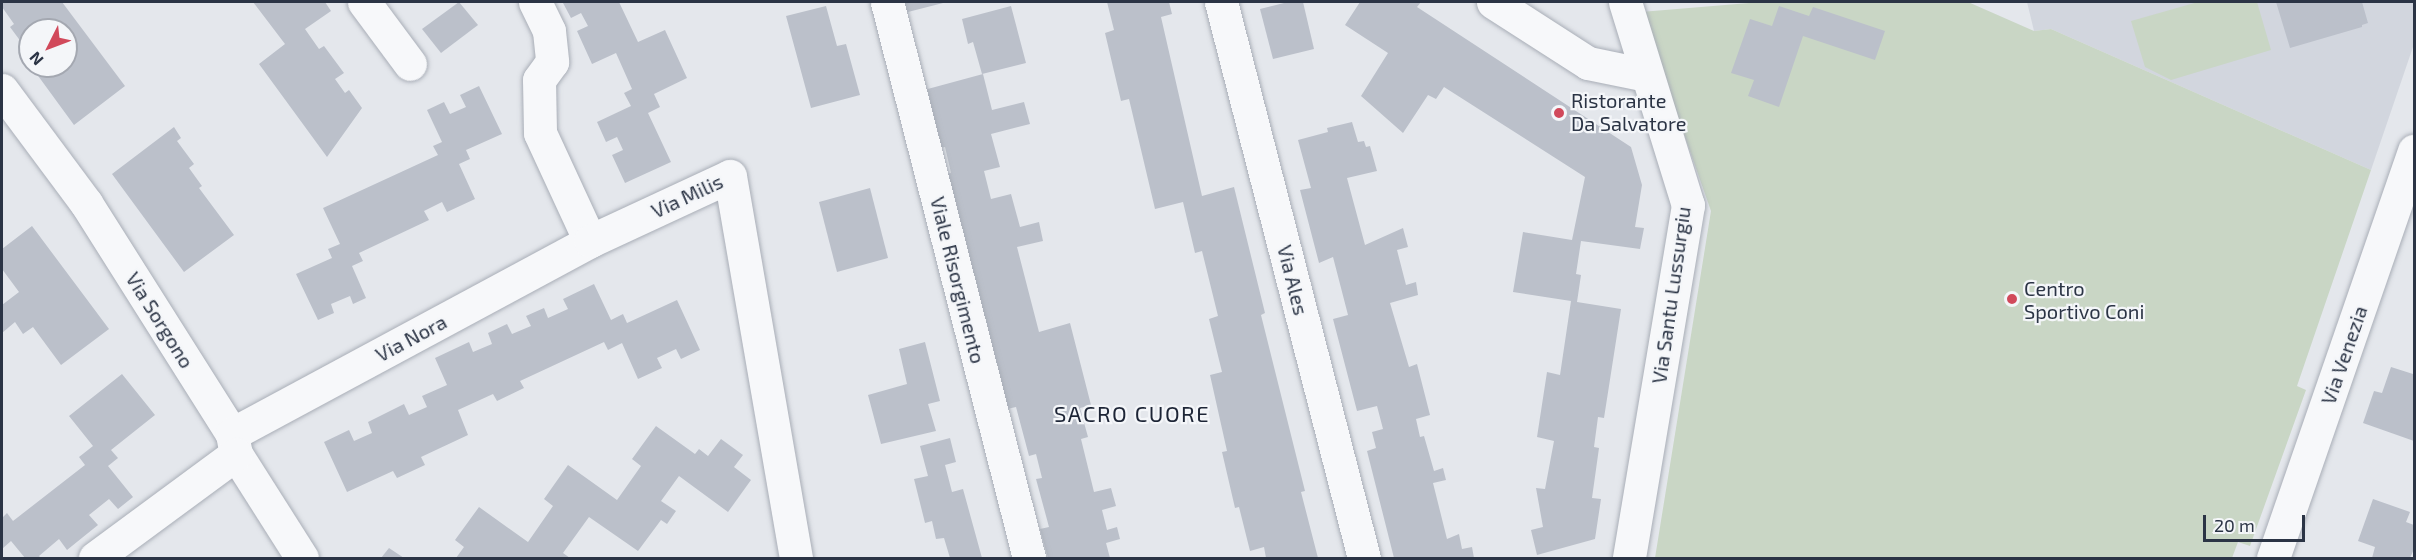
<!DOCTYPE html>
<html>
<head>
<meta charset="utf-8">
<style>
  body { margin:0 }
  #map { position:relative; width:2416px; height:560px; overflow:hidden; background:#e4e7ec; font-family:"Exo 2",sans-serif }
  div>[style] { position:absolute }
  .built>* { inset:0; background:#d2d6de }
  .green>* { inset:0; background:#c9d6c5 }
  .building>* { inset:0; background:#bbc0ca }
  .roads { filter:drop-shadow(0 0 2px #a9aeb7) drop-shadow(0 0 2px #a9aeb7) }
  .minor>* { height:33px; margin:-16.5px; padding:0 16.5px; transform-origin:16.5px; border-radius:16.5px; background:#f7f8fa }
  .tertiary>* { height:33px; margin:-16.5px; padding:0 16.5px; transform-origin:16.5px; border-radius:16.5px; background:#f7f8fa }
  .dots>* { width:16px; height:16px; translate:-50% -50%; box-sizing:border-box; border:3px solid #f4f6f9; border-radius:50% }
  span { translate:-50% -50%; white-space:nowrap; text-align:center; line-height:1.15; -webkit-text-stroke:4.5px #f4f6f9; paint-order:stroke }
  .poi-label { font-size:20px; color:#2b3445 }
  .left { translate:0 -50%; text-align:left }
  .street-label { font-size:20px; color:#2b3445 }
  .quarter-label { font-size:22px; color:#1d2536; letter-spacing:1.5px }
  .frame { position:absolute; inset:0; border:3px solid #2b3445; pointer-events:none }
  .north { position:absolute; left:18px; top:18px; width:60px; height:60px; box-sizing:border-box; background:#f4f6f9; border:2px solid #a4a8b1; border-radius:50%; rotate:228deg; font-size:16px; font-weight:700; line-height:24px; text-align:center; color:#2b3445 }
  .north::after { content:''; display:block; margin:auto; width:21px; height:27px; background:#d1495b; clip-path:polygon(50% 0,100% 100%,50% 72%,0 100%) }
  .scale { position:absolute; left:2203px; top:515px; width:102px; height:27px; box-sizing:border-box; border:3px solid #2b3445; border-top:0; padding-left:8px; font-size:18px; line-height:21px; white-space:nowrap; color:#2b3445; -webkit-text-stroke:4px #f4f6f9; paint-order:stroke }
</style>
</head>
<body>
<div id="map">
  <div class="built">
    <div style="clip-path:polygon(2027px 2px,2414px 2px,2414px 44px,2371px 170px,2051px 29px,2034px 31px)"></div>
  </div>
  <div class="green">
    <div style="clip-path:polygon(1761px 2px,1968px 2px,2034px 31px,2051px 29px,2371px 170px,2297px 386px,2306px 390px,2250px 546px,2238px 542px,2232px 558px,1655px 558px,1711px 211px,1641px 12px)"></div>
    <div style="clip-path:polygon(2198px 2px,2257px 2px,2271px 50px,2171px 80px,2145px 67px,2131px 21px)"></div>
  </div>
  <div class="building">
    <div style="clip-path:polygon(2px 2px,62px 2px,125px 86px,74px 125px,36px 73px,42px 69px,39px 66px,66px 66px,66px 30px,30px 30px,30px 54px,10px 27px,14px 24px,2px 7px)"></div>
    <div style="clip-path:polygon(253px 2px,325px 2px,331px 11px,305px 29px,319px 49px,324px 46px,344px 73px,335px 79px,345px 93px,349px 90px,362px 108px,327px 157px,259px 64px,285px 44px)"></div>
    <div style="clip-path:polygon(459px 2px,478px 25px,441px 53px,422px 29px)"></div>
    <div style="clip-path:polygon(567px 2px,619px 2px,638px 42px,665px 30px,687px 78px,654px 94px,660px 107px,648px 113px,671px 162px,625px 183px,612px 155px,623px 150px,617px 137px,606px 142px,597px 122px,631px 106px,624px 93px,632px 89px,616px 53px,592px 64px,577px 31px,588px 26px,581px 13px,571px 18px,563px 3px)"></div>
    <div style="clip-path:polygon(901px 2px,947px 2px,904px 13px)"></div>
    <div style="clip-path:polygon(1107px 2px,1169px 2px,1172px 14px,1161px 17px,1202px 196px,1234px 187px,1265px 313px,1261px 315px,1305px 491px,1301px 492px,1318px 558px,1266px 558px,1264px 547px,1250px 551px,1239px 507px,1235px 508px,1222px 452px,1227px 451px,1210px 375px,1222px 372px,1209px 319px,1218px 316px,1202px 251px,1195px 253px,1183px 202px,1155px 209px,1129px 99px,1121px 101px,1105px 33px,1114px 30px)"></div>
    <div style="clip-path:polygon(1288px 2px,1303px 2px,1314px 49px,1273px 59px,1260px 9px)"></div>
    <div style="clip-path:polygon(1360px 2px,1421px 2px,1417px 7px,1631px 147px,1642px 185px,1635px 227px,1644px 228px,1640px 249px,1581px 241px,1576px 274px,1581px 275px,1577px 302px,1621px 309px,1604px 418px,1598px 417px,1594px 447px,1599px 448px,1592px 498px,1601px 499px,1595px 539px,1537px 555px,1531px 530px,1543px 527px,1536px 488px,1545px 489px,1554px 441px,1537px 437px,1547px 372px,1560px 375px,1571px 301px,1513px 292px,1523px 232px,1572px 240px,1585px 177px,1444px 87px,1436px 99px,1428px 95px,1403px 133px,1361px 96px,1388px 53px,1345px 25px)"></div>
    <div style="clip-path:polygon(2276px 2px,2362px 2px,2368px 23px,2362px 25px,2362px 27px,2290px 48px)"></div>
    <div style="clip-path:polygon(826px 6px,837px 46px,846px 44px,860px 95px,811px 108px,786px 16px)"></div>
    <div style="clip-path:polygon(1011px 6px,1026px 63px,982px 74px,973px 42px,968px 44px,962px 19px)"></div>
    <div style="clip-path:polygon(1779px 6px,1809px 16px,1813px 7px,1885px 31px,1875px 60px,1803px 36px,1779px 107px,1748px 96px,1754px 80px,1731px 73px,1750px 19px,1772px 26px)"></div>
    <div style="clip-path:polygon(983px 74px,992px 110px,1024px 102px,1030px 124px,991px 134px,1000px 167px,984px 171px,991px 199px,1011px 194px,1020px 227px,1039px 222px,1043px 241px,1017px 247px,1039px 332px,1070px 323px,1091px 405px,1080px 408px,1088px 437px,1081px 439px,1094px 492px,1111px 488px,1116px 506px,1102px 510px,1107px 530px,1117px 527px,1120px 539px,1106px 543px,1110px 558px,1048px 558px,1040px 529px,1049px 527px,1036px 479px,1042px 478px,1036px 454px,1029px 456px,1016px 407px,1007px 409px,946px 174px,951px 173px,945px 147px,940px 148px,924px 90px)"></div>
    <div style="clip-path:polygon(479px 86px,502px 134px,466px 150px,470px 159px,459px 164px,475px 199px,447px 212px,442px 202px,424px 211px,429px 220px,359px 253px,363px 261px,352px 266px,366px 298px,353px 304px,350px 296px,331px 304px,334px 313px,318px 320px,296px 274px,332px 258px,328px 249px,340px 244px,323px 208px,438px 155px,433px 146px,442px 142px,427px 110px,444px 102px,450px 114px,466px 107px,460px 95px)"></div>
    <div style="clip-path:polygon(1352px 122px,1358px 142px,1364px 141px,1366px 147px,1370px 146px,1377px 171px,1347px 178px,1365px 245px,1403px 228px,1408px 247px,1397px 250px,1406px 285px,1416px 282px,1418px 295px,1390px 303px,1409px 367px,1417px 364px,1430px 415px,1416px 419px,1420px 437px,1424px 436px,1434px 471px,1443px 468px,1446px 480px,1433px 483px,1447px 539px,1459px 534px,1462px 549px,1472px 547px,1474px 558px,1394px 558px,1367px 451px,1376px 448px,1372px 432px,1383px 429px,1377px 406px,1357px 411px,1333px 319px,1348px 315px,1333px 257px,1319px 263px,1300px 190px,1311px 188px,1298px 140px,1328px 132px,1327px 128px)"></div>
    <div style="clip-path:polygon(174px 127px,181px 138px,177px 141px,194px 164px,189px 168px,202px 186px,199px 188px,234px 235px,184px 272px,112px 174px)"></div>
    <div style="clip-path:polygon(870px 188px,888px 258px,837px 272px,819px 202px)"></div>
    <div style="clip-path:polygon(32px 226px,109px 329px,61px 365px,33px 327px,23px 334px,15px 322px,2px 333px,2px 305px,19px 292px,2px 269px,2px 249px)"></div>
    <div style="clip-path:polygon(594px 284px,611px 320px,623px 314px,627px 323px,677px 300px,700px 350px,681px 359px,676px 349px,657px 358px,662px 368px,638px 379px,622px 343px,608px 350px,604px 342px,520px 381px,524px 388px,497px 401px,493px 394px,458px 410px,468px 435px,421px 457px,425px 465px,397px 478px,393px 471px,347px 492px,324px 442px,349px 430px,354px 441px,372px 433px,368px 422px,404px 404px,409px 415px,427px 407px,422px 396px,447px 385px,435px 358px,469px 342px,473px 352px,492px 344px,488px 333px,507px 324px,512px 334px,531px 326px,526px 316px,544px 308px,548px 318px,568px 309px,563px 299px)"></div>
    <div style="clip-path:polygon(925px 342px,940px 401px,928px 404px,936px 431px,881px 444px,868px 395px,907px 384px,899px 349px)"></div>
    <div style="clip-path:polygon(2391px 367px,2413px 374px,2414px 370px,2414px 441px,2363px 423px,2374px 391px,2382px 393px)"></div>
    <div style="clip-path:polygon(122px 374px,155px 415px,111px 450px,118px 458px,108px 466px,133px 497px,118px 509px,109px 499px,89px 515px,98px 525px,67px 550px,59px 539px,39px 556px,41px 558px,25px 558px,11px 541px,2px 549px,2px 518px,7px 513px,13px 521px,85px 465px,79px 457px,93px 446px,69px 416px)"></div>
    <div style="clip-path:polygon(656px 426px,695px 454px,699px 449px,708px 456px,721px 439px,743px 455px,734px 467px,751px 480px,728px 512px,679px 476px,661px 501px,676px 511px,667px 524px,661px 520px,638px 551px,589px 517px,563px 553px,570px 558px,456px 558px,464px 547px,455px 540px,479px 507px,528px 542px,553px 506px,544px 499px,568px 465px,617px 500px,641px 466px,632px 459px)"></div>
    <div style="clip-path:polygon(950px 438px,956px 462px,945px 465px,952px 492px,963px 489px,982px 558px,950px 558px,944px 538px,936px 539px,932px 521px,925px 523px,914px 479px,928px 476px,920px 446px)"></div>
    <div style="clip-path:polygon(2373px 499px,2410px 512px,2406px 522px,2414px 525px,2414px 549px,2410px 558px,2372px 558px,2375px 547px,2358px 541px)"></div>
    <div style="clip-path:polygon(389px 548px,404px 558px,381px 558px)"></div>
  </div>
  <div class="roads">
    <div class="minor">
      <div style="left:364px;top:2px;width:77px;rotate:53.4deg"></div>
      <div style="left:535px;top:2px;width:32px;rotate:64deg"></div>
      <div style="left:549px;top:31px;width:31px;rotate:84deg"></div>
      <div style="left:552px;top:62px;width:22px;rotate:126deg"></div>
      <div style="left:539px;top:80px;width:53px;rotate:88.9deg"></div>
      <div style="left:540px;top:133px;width:119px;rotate:65.2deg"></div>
      <div style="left:887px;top:2px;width:574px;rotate:75.67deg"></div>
      <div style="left:1221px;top:2px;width:574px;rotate:75.58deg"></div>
      <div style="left:1493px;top:2px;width:113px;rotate:32.7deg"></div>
      <div style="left:1588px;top:63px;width:59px;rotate:11.7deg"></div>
      <div style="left:2px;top:90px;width:141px;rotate:53.4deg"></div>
      <div style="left:86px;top:203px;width:273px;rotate:57.7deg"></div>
      <div style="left:232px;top:434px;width:20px;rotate:79deg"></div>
      <div style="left:236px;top:454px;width:123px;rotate:57.6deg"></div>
      <div style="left:232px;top:434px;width:407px;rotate:-28.3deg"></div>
      <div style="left:590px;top:241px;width:154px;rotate:-24.9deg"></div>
      <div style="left:730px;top:176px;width:388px;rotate:80.2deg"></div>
      <div style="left:95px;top:558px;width:175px;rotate:-36.4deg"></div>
      <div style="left:2273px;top:558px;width:431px;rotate:-70.9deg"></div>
    </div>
    <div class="tertiary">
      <div style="left:1625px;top:2px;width:213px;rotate:72.8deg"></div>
      <div style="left:1688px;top:205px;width:358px;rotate:99.5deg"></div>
    </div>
  </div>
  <div class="dots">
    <div style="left:1559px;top:113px;background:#d1495b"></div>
    <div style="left:2012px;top:299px;background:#d1495b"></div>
  </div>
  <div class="poi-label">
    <span class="left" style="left:1571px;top:112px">Ristorante<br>Da Salvatore</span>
    <span class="left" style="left:2024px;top:300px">Centro<br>Sportivo Coni</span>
  </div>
  <div class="street-label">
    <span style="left:687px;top:196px;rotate:-25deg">Via Milis</span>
    <span style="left:958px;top:280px;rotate:76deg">Viale Risorgimento</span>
    <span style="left:1293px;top:280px;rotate:76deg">Via Ales</span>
    <span style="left:1671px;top:295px;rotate:-82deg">Via Santu Lussurgiu</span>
    <span style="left:160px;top:320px;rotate:58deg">Via Sorgono</span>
    <span style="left:411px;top:338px;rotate:-28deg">Via Nora</span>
    <span style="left:2344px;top:355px;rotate:-71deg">Via Venezia</span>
  </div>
  <div class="quarter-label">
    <span style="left:1132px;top:414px">SACRO CUORE</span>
  </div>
  <div class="frame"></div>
  <div class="north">N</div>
  <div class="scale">20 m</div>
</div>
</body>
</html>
